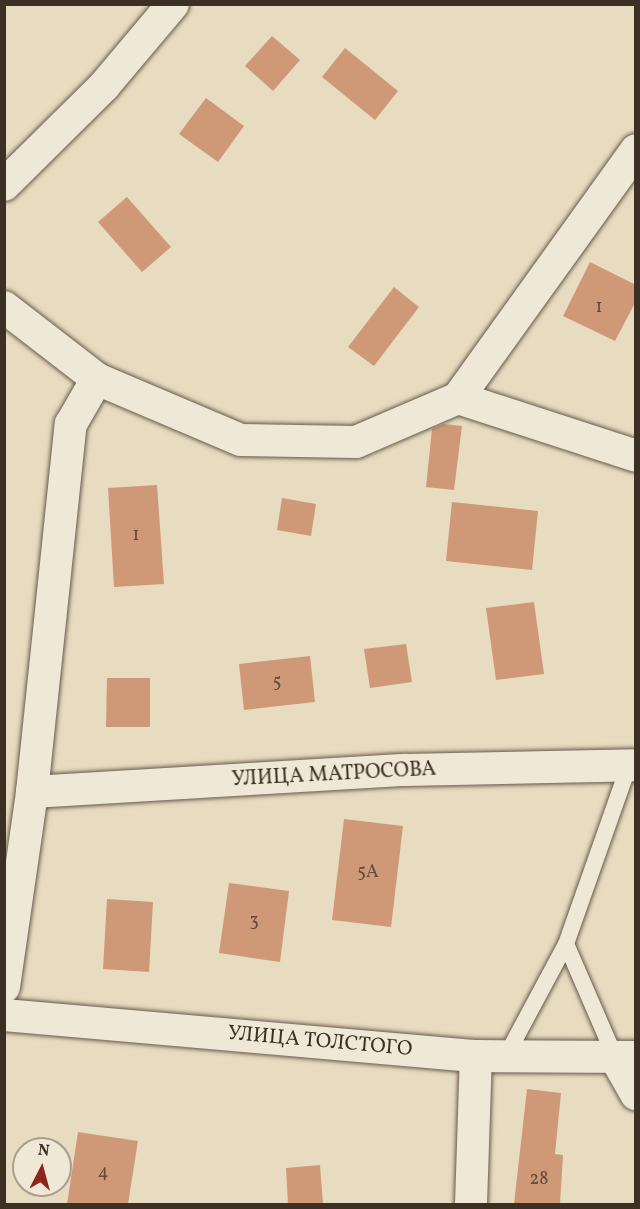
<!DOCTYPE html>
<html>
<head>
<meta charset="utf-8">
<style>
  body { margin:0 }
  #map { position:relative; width:640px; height:1209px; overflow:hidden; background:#e7dbc0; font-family:Vollkorn,serif }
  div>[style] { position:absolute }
  .building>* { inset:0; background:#cf9977 }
  .roads { filter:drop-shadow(0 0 2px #675a4a) drop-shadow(0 0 2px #675a4a) }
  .lane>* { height:16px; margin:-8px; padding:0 8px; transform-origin:8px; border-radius:8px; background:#efe8d6 }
  .street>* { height:32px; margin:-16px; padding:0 16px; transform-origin:16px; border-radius:16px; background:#efe8d6 }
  span { translate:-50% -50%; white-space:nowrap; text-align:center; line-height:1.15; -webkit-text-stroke:4.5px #efe8d6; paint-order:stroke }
  .number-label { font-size:18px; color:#614a38 }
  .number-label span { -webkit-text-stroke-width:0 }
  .street-label { font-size:21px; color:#3c2f23 }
  .frame { position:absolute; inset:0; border:6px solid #3c2f23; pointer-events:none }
  .north { position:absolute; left:12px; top:1137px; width:60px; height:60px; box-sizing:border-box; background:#efe8d6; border:2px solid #a79e8e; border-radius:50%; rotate:6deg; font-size:16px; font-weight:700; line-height:24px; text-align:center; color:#3c2f23 }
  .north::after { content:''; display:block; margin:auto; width:21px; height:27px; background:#8f2418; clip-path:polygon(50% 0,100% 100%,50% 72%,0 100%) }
</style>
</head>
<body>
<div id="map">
  <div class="building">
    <div style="clip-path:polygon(272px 36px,300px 60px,273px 91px,245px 66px)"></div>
    <div style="clip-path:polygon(345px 48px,398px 91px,375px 120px,322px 77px)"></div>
    <div style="clip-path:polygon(206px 98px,244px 126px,218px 162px,179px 134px)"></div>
    <div style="clip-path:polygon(127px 197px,171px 247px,142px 272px,98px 222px)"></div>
    <div style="clip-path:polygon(590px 262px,636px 285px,636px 301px,615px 341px,563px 316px)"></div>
    <div style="clip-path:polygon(394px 287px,419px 307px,374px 366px,348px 347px)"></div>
    <div style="clip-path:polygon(444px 424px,462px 426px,454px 490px,426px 487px,432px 429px)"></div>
    <div style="clip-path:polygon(157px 485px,164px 584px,114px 587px,108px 488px)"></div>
    <div style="clip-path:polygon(282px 498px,316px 504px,311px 536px,277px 530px)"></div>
    <div style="clip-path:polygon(452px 502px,538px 511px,532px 570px,446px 561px)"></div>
    <div style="clip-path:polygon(534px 602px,544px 674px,496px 680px,486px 608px)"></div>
    <div style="clip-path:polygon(406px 644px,412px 682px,370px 688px,364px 649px)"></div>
    <div style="clip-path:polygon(310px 656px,315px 702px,244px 710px,239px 664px)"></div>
    <div style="clip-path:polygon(107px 678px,150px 678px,150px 727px,106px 727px)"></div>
    <div style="clip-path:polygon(344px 819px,403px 826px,391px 927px,332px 920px)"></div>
    <div style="clip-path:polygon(229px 883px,289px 891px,280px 962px,219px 953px)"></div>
    <div style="clip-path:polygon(107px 899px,153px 902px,149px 972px,103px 969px)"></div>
    <div style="clip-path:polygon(527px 1089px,561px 1093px,555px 1154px,563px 1155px,560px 1204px,514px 1204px)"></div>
    <div style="clip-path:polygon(78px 1132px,138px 1141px,128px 1204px,67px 1204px)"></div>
    <div style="clip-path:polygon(320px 1165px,323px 1204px,288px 1204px,286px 1168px)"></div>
  </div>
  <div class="roads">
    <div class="lane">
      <div style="left:506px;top:1056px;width:127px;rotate:-61.8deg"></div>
      <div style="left:615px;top:1057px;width:123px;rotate:-113.4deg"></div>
      <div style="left:566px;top:944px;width:190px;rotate:-70.6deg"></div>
    </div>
    <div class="street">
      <div style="left:4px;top:185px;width:141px;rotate:-44.7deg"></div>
      <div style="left:104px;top:86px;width:107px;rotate:-49.9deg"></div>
      <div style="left:4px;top:307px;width:118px;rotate:37.7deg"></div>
      <div style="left:97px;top:379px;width:156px;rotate:23deg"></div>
      <div style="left:241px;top:440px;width:115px;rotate:1deg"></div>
      <div style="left:356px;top:442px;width:111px;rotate:-23.3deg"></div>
      <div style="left:458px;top:398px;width:305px;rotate:-54.3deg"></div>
      <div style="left:458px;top:398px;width:187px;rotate:18deg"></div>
      <div style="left:32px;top:792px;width:374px;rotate:-3.4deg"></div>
      <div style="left:405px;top:770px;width:231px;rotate:-1.2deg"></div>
      <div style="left:4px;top:987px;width:197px;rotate:-81.8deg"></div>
      <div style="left:32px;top:792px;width:370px;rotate:-84deg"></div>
      <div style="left:71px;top:424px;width:52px;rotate:-60deg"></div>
      <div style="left:4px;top:1015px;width:474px;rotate:5deg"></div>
      <div style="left:476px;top:1056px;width:160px;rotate:0.4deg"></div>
      <div style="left:615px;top:1057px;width:43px;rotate:60.4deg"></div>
      <div style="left:471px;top:1204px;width:148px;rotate:-88.1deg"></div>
    </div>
  </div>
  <div class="number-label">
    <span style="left:599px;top:308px">1</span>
    <span style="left:136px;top:536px">1</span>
    <span style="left:277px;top:683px">5</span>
    <span style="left:368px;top:873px">5А</span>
    <span style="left:254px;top:922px">3</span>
    <span style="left:103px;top:1173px">4</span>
    <span style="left:539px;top:1180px">28</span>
  </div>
  <div class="street-label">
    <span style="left:334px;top:775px;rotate:-3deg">УЛИЦА МАТРОСОВА</span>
    <span style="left:320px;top:1042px;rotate:5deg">УЛИЦА ТОЛСТОГО</span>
  </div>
  <div class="frame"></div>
  <div class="north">N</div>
</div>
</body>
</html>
